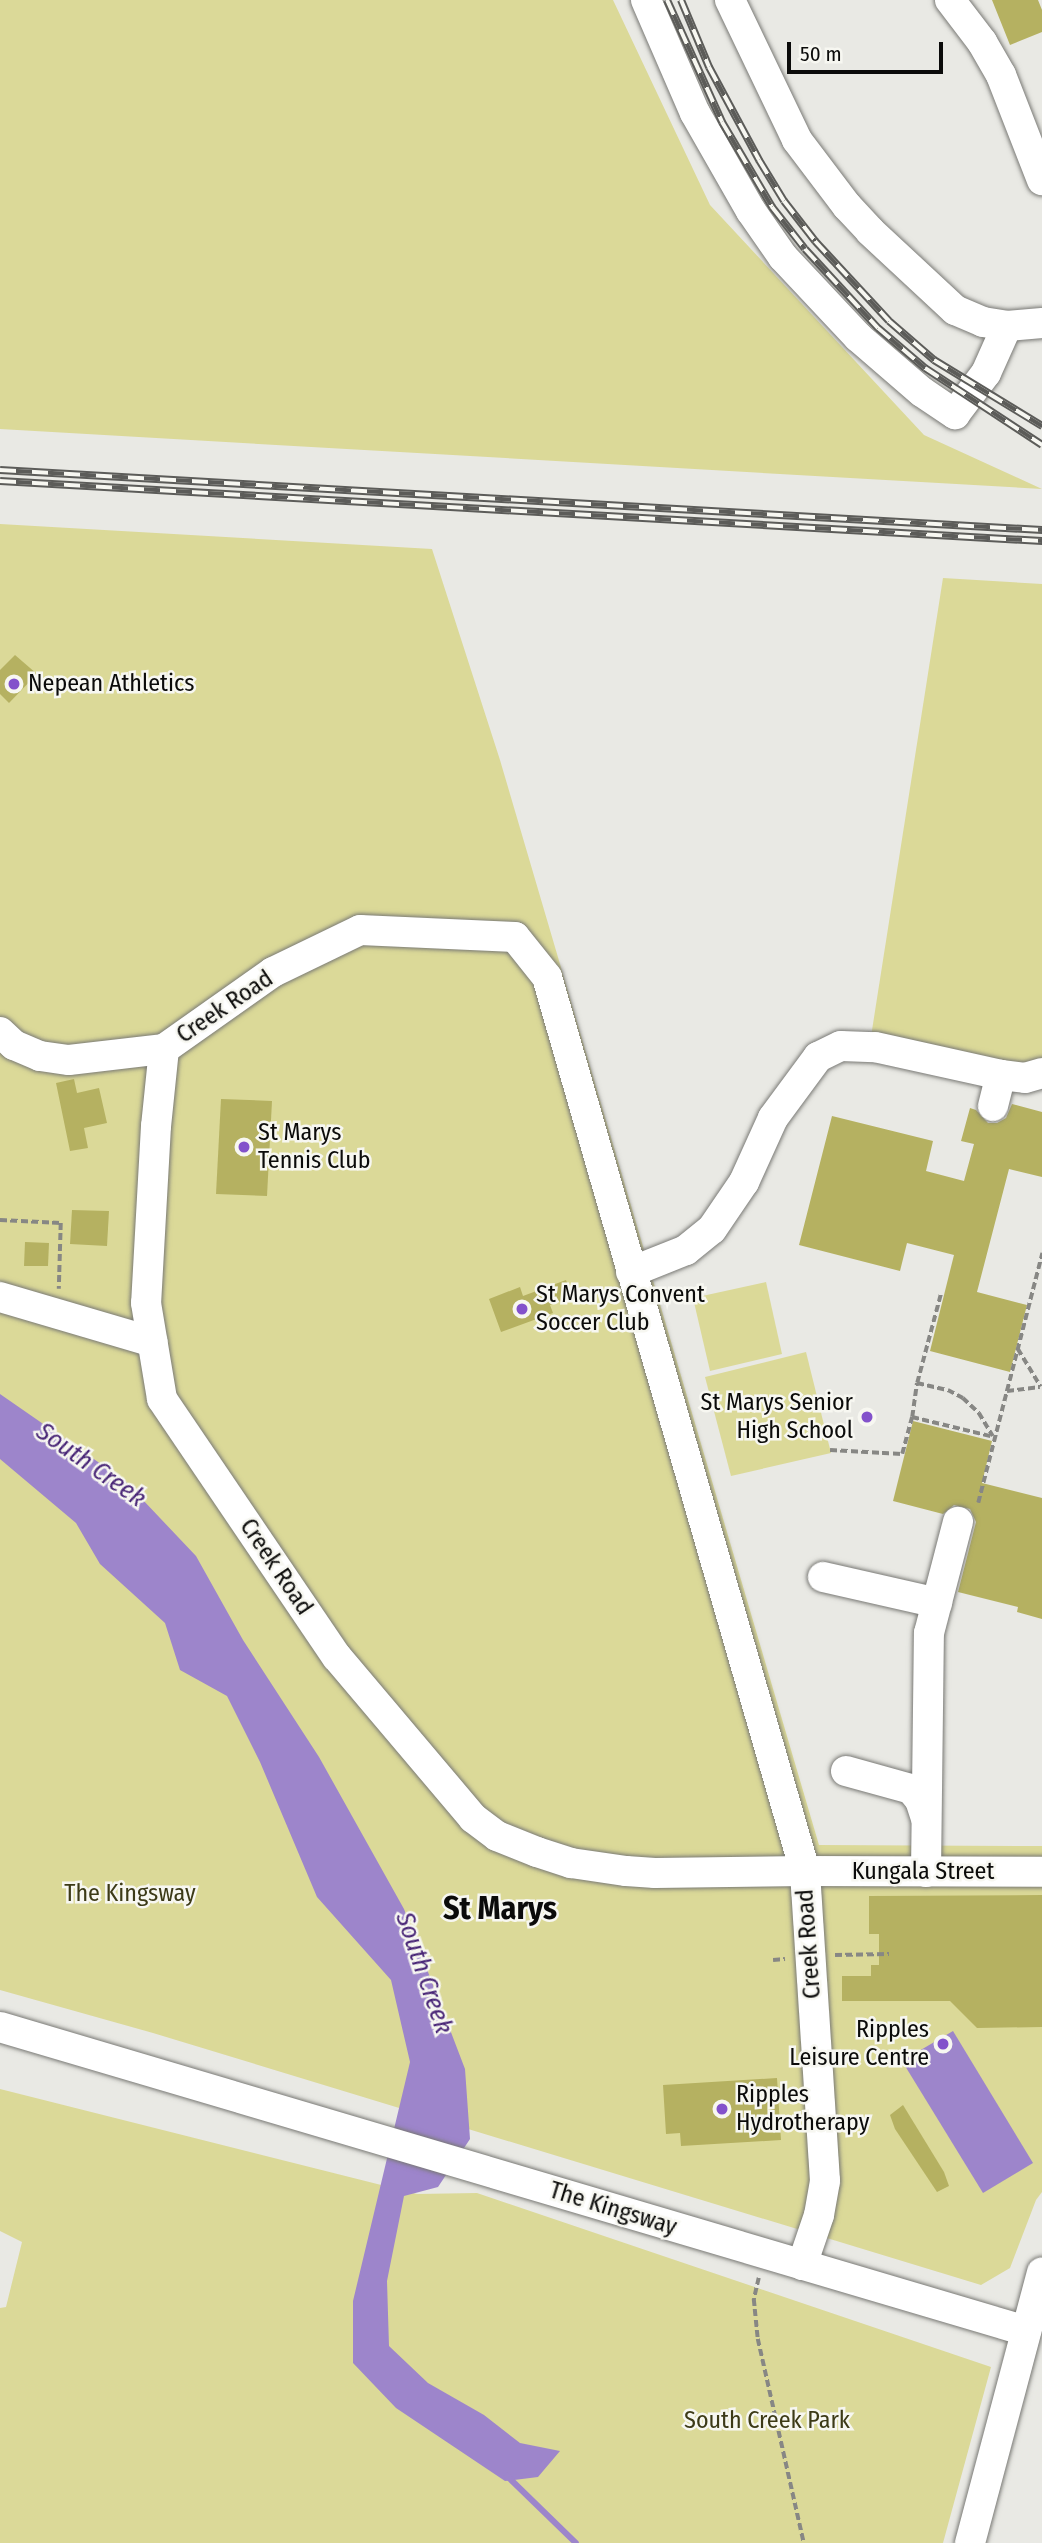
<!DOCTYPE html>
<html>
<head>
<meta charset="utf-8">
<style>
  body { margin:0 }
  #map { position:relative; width:1042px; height:2543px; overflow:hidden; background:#e9e9e4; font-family:"Fira Sans Condensed",sans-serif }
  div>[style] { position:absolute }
  .green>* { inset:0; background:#dbd998 }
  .water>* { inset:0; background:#9d85cb }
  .stream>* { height:6px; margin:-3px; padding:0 3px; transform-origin:3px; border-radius:3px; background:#9d85cb }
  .building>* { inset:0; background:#b5b161 }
  .path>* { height:3.5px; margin-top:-1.75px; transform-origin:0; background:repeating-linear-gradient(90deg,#878784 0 7px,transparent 0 10.5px) }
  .roads { filter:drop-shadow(0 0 2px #797975) drop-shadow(0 0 2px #797975) }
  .minor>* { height:30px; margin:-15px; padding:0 15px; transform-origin:15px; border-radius:15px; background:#fff }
  .rail>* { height:8px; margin-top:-4px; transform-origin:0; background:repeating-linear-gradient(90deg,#f7f7f1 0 16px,#5c5c59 0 32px); box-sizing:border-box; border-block:2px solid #5c5c59 }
  .dots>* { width:19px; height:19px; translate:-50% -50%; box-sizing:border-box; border:4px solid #f7f7f1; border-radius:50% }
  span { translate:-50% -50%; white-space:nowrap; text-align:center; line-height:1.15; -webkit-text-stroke:5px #f7f7f1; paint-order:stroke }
  .poi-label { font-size:24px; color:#0b0b0a }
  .left { translate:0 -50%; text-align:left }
  .right { translate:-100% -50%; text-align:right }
  .street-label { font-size:24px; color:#0b0b0a }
  .park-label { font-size:24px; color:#3c3a17 }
  .water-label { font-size:26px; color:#482576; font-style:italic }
  .district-label { font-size:32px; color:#0b0b0a; font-weight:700 }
  .scale { position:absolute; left:787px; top:42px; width:156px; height:32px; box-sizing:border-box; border:4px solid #0b0b0a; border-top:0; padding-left:9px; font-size:21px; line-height:24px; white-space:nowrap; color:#0b0b0a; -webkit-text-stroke:5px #f7f7f1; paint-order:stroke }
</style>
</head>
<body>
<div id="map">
  <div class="green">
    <div style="clip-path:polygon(0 0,613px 0,710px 205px,924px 435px,1042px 489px,0 429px)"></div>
    <div style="clip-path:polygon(0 524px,432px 549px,500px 760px,819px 1845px,1042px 1846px,1042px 2192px,1036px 2200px,1010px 2268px,981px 2285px,153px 2033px,0 1990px)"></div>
    <div style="clip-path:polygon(943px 578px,1042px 584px,1042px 1066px,870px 1043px)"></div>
    <div style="clip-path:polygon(766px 1282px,782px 1354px,710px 1371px,693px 1298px)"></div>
    <div style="clip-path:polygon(806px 1352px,831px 1453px,731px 1476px,705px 1377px)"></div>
    <div style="clip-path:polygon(0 2089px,417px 2194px,477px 2193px,991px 2367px,943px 2543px,0 2543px,0 2308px,6px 2307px,22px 2242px,0 2231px)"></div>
  </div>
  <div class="water">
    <div style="clip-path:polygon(0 1394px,124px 1480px,196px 1556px,243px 1640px,319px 1757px,404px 1909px,465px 2069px,470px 2139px,438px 2187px,404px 2196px,387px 2281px,389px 2346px,428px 2383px,484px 2415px,520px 2443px,560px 2451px,538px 2477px,505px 2481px,396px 2408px,353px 2363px,353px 2301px,410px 2062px,391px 1980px,317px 1897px,260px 1762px,227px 1696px,180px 1670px,165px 1623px,100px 1564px,76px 1523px,0 1459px)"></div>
    <div style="clip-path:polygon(953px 2031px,1033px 2163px,983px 2193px,902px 2061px)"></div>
  </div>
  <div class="stream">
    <div style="left:507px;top:2476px;width:96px;rotate:44.2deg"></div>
  </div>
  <div class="building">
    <div style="clip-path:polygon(992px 0,1038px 0,1042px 10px,1042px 32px,1010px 45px)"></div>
    <div style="clip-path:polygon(15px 655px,37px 674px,9px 703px,0 694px,0 670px)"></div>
    <div style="clip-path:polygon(74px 1079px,77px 1093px,99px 1088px,107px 1123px,84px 1128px,88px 1148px,70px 1151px,56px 1083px)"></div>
    <div style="clip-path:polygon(221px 1099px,272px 1101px,267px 1196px,216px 1194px)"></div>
    <div style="clip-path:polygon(1012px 1104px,1042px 1112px,1042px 1177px,1009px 1169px,977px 1292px,1027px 1305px,1010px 1372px,930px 1351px,954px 1255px,907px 1243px,900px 1271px,799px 1245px,832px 1116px,933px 1141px,926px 1171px,964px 1181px,974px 1144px,961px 1141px,970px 1108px,976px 1110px,988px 1123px,997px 1123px,1006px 1118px)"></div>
    <div style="clip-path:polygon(72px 1210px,109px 1211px,107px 1246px,70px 1244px)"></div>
    <div style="clip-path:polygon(25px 1242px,49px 1243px,48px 1266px,24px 1266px)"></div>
    <div style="clip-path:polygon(566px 1280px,572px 1297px,550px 1305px,553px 1313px,501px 1332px,489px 1299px,520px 1287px,523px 1296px)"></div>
    <div style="clip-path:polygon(913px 1421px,992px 1441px,982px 1483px,1042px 1498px,1042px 1619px,1017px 1612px,1018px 1607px,958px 1592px,976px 1522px,970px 1509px,954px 1505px,943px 1514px,893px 1501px)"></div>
    <div style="clip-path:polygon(1042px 1895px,1042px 2027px,977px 2028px,950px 2001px,842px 2001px,842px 1976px,871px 1976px,871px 1965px,879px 1965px,879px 1934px,869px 1934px,869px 1896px)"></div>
    <div style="clip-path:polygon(777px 2078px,781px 2140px,681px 2146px,680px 2133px,666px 2134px,663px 2085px)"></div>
    <div style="clip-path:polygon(903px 2105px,944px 2172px,949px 2186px,937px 2192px,895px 2129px,890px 2115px)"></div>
  </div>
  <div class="path">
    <div style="left:0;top:1220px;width:61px;rotate:2.8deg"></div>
    <div style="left:61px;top:1223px;width:66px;rotate:91.7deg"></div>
    <div style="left:1018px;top:1349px;width:44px;rotate:58.8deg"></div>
    <div style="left:917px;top:1383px;width:32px;rotate:13deg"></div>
    <div style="left:948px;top:1390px;width:17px;rotate:28deg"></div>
    <div style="left:963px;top:1398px;width:22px;rotate:43deg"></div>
    <div style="left:979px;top:1413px;width:27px;rotate:59deg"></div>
    <div style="left:1007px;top:1391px;width:33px;rotate:-7deg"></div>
    <div style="left:912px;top:1417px;width:34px;rotate:-82deg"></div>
    <div style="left:917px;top:1383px;width:93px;rotate:-75.1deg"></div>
    <div style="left:830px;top:1450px;width:72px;rotate:3.2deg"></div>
    <div style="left:902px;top:1454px;width:38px;rotate:-75deg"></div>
    <div style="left:912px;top:1417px;width:84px;rotate:13.7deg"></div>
    <div style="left:978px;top:1503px;width:258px;rotate:-75.6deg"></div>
    <div style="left:835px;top:1955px;width:54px;rotate:-1.1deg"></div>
    <div style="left:773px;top:1960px;width:12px;rotate:-5deg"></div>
    <div style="left:759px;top:2278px;width:22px;rotate:103deg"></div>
    <div style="left:754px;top:2299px;width:40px;rotate:84.3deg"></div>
    <div style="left:758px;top:2339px;width:209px;rotate:77.3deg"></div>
  </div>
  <div class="roads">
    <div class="minor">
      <div style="left:646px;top:0;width:123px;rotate:66.6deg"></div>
      <div style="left:695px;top:113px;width:113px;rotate:60.3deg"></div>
      <div style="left:751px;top:211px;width:56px;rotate:55.2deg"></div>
      <div style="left:783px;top:257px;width:110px;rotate:46.8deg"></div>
      <div style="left:858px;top:337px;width:84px;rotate:40.7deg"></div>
      <div style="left:922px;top:392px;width:40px;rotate:34deg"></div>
      <div style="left:955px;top:414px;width:51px;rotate:-52.9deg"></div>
      <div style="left:986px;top:373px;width:51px;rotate:-65.9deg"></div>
      <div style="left:730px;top:0;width:155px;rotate:64.4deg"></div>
      <div style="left:797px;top:140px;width:83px;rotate:52.9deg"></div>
      <div style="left:847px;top:206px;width:34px;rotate:47deg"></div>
      <div style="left:870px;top:231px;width:116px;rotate:42.9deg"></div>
      <div style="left:955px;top:310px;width:30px;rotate:23deg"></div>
      <div style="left:983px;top:322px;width:24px;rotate:9deg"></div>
      <div style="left:1007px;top:326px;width:35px;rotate:-5deg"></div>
      <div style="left:950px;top:0;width:53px;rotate:52.7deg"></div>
      <div style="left:982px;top:42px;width:38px;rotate:60deg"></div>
      <div style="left:1001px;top:75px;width:113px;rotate:68.7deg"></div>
      <div style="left:0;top:1032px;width:19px;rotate:43deg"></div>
      <div style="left:14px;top:1045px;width:28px;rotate:23deg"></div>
      <div style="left:40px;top:1056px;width:29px;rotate:8deg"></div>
      <div style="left:69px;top:1060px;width:96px;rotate:-6.6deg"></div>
      <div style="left:993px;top:1106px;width:32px;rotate:-76deg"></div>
      <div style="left:631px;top:1272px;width:59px;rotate:-21.8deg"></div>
      <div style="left:686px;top:1250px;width:33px;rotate:-39deg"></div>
      <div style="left:712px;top:1229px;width:57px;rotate:-55.8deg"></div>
      <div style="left:744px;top:1182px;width:70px;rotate:-65.6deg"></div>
      <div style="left:773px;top:1118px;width:76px;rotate:-53.6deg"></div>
      <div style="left:818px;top:1057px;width:25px;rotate:-26deg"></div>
      <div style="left:841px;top:1046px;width:34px;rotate:2deg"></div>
      <div style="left:875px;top:1047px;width:129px;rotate:12.5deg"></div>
      <div style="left:1001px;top:1075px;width:24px;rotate:7deg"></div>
      <div style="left:1025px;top:1078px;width:18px;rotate:-16deg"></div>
      <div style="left:0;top:1297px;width:159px;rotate:16.4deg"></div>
      <div style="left:823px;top:1577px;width:117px;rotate:12.8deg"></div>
      <div style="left:846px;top:1771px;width:67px;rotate:15.5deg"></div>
      <div style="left:911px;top:1789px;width:14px;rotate:51deg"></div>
      <div style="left:920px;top:1800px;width:19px;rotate:72deg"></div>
      <div style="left:926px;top:1872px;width:239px;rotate:-89.3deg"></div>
      <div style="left:929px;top:1633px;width:115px;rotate:-75.4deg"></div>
      <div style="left:0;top:2027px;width:1070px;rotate:16.5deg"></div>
      <div style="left:802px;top:2265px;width:53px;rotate:-71.2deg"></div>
      <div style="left:819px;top:2215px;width:35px;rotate:-80deg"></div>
      <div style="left:825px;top:2181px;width:311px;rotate:-93.7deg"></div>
      <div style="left:805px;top:1871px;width:930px;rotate:-106.1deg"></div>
      <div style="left:547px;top:977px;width:51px;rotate:-128.7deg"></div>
      <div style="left:515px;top:937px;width:155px;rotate:-177.4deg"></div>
      <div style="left:360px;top:930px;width:97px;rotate:154.2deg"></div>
      <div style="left:273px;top:972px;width:133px;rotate:144.8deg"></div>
      <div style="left:164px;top:1049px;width:77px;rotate:95.9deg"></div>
      <div style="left:156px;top:1126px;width:177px;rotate:93.2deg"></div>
      <div style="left:146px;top:1303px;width:97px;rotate:80.5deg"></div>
      <div style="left:162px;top:1399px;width:312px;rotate:55.9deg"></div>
      <div style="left:337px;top:1657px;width:211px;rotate:49.8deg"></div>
      <div style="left:473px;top:1818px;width:30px;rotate:37deg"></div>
      <div style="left:497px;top:1836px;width:43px;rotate:21.8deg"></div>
      <div style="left:537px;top:1852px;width:36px;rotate:18deg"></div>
      <div style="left:571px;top:1863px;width:56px;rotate:8.3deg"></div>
      <div style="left:626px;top:1871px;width:29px;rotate:4deg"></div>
      <div style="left:655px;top:1873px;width:150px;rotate:-0.8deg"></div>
      <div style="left:805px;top:1871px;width:237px;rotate:0.2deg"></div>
      <div style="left:970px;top:2543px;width:280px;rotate:-75.1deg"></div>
    </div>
  </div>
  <div class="rail">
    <div style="left:667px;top:0;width:134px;rotate:65.7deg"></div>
    <div style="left:722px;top:122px;width:99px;rotate:59.5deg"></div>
    <div style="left:772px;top:207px;width:53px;rotate:51.8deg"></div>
    <div style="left:805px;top:249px;width:108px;rotate:47.3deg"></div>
    <div style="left:878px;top:328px;width:62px;rotate:40.4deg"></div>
    <div style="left:925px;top:368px;width:140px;rotate:33.3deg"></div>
    <div style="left:681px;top:0;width:73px;rotate:67.3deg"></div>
    <div style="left:709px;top:67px;width:106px;rotate:61.7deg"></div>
    <div style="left:759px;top:160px;width:48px;rotate:58.6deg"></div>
    <div style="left:784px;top:201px;width:51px;rotate:52.2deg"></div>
    <div style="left:815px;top:241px;width:109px;rotate:47.2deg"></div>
    <div style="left:889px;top:321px;width:60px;rotate:40.9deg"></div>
    <div style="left:934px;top:360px;width:127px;rotate:31.4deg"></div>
    <div style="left:0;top:470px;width:1044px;rotate:3.3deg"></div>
    <div style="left:0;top:481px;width:1044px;rotate:3.3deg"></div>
  </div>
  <div class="dots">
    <div style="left:14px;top:684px;background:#8352cb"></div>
    <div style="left:244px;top:1147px;background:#8352cb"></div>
    <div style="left:522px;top:1309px;background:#8352cb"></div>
    <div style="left:867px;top:1417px;background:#8352cb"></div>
    <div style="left:943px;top:2044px;background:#8352cb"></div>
    <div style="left:722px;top:2109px;background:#8352cb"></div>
  </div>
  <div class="poi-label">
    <span class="left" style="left:28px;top:684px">Nepean Athletics</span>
    <span class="left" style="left:258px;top:1147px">St Marys<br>Tennis Club</span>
    <span class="left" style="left:536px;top:1309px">St Marys Convent<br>Soccer Club</span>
    <span class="right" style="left:853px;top:1417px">St Marys Senior<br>High School</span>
    <span class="right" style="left:929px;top:2044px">Ripples<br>Leisure Centre</span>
    <span class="left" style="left:736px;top:2109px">Ripples<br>Hydrotherapy</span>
  </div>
  <div class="street-label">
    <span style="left:225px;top:1007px;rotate:-34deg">Creek Road</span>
    <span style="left:276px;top:1567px;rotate:56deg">Creek Road</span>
    <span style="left:923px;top:1872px">Kungala Street</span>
    <span style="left:809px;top:1944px;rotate:-94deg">Creek Road</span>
    <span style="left:613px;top:2209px;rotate:17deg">The Kingsway</span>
  </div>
  <div class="park-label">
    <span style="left:130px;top:1894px">The Kingsway</span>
    <span style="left:767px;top:2421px">South Creek Park</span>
  </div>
  <div class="water-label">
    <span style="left:91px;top:1465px;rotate:35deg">South Creek</span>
    <span style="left:424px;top:1973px;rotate:71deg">South Creek</span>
  </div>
  <div class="district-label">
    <span style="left:500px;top:1908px">St Marys</span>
  </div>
  <div class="scale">50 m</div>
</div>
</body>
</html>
